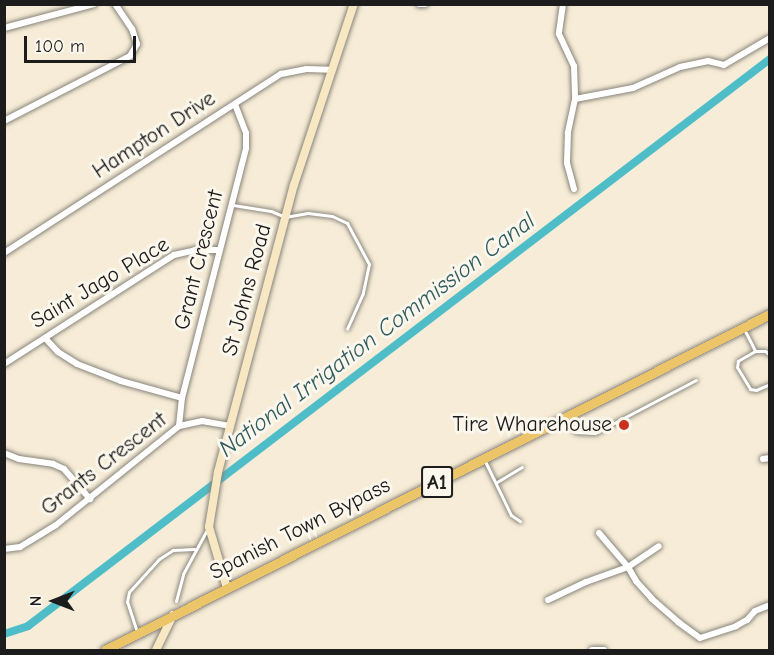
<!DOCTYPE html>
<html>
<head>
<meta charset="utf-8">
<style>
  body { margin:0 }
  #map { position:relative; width:774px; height:655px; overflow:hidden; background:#f6ecd7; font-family:"Comic Neue",sans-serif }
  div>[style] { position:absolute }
  .canal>* { height:8px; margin:-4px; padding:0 4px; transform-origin:4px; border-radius:4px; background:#4fbdc8 }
  .roads { filter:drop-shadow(0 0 2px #89847a) drop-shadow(0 0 2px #89847a) }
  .lane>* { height:3px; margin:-1.5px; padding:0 1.5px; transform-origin:1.5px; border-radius:1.5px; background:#fff }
  .street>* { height:6px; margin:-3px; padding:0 3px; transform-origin:3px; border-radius:3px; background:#fff }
  .secondary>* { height:8px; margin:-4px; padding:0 4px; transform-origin:4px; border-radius:4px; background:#f7e8c3 }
  .primary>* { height:9px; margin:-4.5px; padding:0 4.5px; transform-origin:4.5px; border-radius:4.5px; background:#ecc569 }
  .dots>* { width:16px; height:16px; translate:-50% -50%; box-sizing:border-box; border:3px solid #fbf7ec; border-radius:50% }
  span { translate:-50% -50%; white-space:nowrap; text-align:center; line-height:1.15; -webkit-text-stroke:6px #fbf7ec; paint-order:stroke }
  .shield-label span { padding:2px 4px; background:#fbf7ec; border:2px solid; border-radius:4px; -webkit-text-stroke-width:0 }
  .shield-label { font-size:21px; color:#1c1c1c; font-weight:700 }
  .street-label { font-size:22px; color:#1c1c1c }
  .poi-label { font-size:22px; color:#1c1c1c }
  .right { translate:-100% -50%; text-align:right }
  .water-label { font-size:24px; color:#305c61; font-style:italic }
  .frame { position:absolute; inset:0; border:6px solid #1c1c1c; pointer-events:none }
  .north { position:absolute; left:24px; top:571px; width:60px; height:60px; -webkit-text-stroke:4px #fbf7ec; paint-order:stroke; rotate:270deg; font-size:16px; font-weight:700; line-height:24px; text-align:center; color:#1c1c1c }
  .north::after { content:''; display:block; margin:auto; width:21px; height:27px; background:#1c1c1c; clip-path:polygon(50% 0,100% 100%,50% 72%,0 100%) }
  .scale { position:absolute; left:24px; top:36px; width:112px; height:27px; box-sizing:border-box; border:3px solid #1c1c1c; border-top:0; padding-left:8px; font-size:18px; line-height:21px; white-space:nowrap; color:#1c1c1c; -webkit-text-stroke:4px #fbf7ec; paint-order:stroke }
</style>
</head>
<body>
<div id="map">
  <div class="canal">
    <div style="left:4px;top:634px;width:25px;rotate:-18deg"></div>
    <div style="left:28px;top:626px;width:934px;rotate:-37.39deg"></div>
  </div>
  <div class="roads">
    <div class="lane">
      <div style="left:233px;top:205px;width:38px;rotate:9deg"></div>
      <div style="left:271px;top:211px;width:15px;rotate:23deg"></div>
      <div style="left:285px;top:217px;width:23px;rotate:-10deg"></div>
      <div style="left:308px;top:213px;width:24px;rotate:7deg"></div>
      <div style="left:332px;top:216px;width:17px;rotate:25deg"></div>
      <div style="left:347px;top:223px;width:47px;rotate:61.8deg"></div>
      <div style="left:369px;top:264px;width:30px;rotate:102deg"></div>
      <div style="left:363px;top:293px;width:39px;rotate:114deg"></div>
      <div style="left:744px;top:329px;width:25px;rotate:63deg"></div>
      <div style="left:755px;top:351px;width:20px;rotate:150deg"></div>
      <div style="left:738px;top:361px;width:6px;rotate:99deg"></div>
      <div style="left:737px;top:367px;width:26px;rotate:59deg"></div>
      <div style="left:750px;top:389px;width:6px;rotate:9deg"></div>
      <div style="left:756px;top:390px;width:15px;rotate:-23deg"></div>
      <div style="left:755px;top:351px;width:10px"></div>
      <div style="left:765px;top:351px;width:6px;rotate:39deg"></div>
      <div style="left:564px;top:419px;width:18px;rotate:47deg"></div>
      <div style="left:576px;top:432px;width:19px;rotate:3deg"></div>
      <div style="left:595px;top:433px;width:114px;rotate:-27.7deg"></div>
      <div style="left:484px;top:459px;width:62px;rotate:64.3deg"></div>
      <div style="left:511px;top:515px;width:11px;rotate:34deg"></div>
      <div style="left:497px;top:482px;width:29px;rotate:-31deg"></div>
      <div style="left:176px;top:601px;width:28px;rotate:-75deg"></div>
      <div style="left:183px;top:574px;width:52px;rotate:-61.5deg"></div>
      <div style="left:137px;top:632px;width:32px;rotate:-108deg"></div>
      <div style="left:127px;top:602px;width:10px;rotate:-79deg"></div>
      <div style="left:129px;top:592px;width:45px;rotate:-47.7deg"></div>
      <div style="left:159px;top:559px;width:17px;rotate:-33deg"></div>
      <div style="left:173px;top:550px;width:21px;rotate:-3deg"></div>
    </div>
    <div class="street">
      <div style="left:419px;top:4px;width:6px"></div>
      <div style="left:563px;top:4px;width:30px;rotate:98deg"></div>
      <div style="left:559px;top:34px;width:35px;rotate:65deg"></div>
      <div style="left:574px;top:66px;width:33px;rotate:88deg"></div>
      <div style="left:575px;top:99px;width:35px;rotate:102deg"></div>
      <div style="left:568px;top:133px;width:30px;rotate:92deg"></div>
      <div style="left:567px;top:163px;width:27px;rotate:75deg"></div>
      <div style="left:4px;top:28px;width:93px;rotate:-14.9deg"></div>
      <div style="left:575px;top:99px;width:59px;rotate:-10.7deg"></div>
      <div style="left:633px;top:88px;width:51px;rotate:-24.1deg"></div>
      <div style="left:680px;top:67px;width:29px;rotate:-12deg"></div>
      <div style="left:708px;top:61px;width:16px;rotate:14deg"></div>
      <div style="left:724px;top:65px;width:53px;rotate:-30.4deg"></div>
      <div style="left:4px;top:121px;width:142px;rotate:-27.3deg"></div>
      <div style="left:130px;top:56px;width:14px;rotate:-60deg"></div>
      <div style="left:137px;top:44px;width:16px;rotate:-108deg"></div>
      <div style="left:132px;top:29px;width:30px;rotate:-124deg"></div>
      <div style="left:4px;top:253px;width:330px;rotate:-32.9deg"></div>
      <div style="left:281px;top:74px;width:26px;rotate:-11deg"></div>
      <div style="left:307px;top:69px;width:23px;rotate:2deg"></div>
      <div style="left:45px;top:338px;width:19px;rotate:47deg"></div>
      <div style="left:58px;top:352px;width:22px;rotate:32deg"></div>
      <div style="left:77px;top:364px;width:47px;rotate:21.1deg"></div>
      <div style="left:121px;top:381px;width:63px;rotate:15.6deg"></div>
      <div style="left:4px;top:364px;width:202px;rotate:-32.7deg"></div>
      <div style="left:174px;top:255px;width:22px;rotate:-13deg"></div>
      <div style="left:195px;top:250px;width:24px"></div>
      <div style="left:179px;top:426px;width:28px;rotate:-84deg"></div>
      <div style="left:182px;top:398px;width:258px;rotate:-75.6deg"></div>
      <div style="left:246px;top:148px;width:15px;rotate:-90deg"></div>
      <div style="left:246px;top:133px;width:31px;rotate:-111deg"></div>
      <div style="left:4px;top:453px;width:16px;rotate:22deg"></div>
      <div style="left:19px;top:459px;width:34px;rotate:8deg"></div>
      <div style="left:53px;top:464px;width:12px;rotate:24deg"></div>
      <div style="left:64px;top:469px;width:40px;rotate:49deg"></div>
      <div style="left:763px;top:459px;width:7px;rotate:-8deg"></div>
      <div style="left:599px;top:533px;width:45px;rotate:49.5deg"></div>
      <div style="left:628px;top:567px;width:37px;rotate:-34deg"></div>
      <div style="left:4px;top:549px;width:16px;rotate:-7deg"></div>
      <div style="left:20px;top:547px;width:42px;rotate:-31.4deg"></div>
      <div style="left:56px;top:525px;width:158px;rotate:-38.8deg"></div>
      <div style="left:179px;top:426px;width:24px;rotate:-12deg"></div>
      <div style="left:202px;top:421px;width:28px;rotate:10deg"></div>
      <div style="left:548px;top:600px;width:42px;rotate:-25.3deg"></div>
      <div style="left:586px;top:582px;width:45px;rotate:-19.7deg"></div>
      <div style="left:628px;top:567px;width:16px;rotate:60deg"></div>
      <div style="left:636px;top:581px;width:24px;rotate:48deg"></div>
      <div style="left:652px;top:599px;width:35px;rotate:41deg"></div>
      <div style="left:678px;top:622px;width:27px;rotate:36deg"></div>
      <div style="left:700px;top:638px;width:38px;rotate:-18deg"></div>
      <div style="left:736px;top:626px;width:13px;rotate:-29deg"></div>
      <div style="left:747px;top:620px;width:12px;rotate:-48deg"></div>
      <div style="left:755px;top:611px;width:16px;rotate:-22deg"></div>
      <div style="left:592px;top:650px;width:12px"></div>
    </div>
    <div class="secondary">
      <div style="left:227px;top:588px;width:64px;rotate:-106.4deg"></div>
      <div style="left:209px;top:527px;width:56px;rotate:-80.7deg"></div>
      <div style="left:218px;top:472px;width:297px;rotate:-75.2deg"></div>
      <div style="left:294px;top:185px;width:191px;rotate:-71.7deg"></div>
      <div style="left:156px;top:650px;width:39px;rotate:-64deg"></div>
    </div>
    <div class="primary">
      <div style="left:105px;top:650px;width:745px;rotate:-26.81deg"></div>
    </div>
  </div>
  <div class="dots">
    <div style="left:624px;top:425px;background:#c8321e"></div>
  </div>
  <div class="shield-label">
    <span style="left:437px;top:482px">A1</span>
  </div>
  <div class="street-label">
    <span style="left:154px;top:135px;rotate:-33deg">Hampton Drive</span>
    <span style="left:199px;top:260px;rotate:-76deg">Grant Crescent</span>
    <span style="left:100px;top:283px;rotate:-31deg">Saint Jago Place</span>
    <span style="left:247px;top:290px;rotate:-75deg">St Johns Road</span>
    <span style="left:104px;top:464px;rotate:-38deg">Grants Crescent</span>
    <span style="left:300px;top:529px;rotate:-27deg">Spanish Town Bypass</span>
  </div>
  <div class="poi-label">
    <span class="right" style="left:612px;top:425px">Tire Wharehouse</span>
  </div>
  <div class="water-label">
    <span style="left:377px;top:335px;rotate:-37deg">National Irrigation Commission Canal</span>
  </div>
  <div class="frame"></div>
  <div class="north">N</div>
  <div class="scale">100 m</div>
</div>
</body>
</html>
